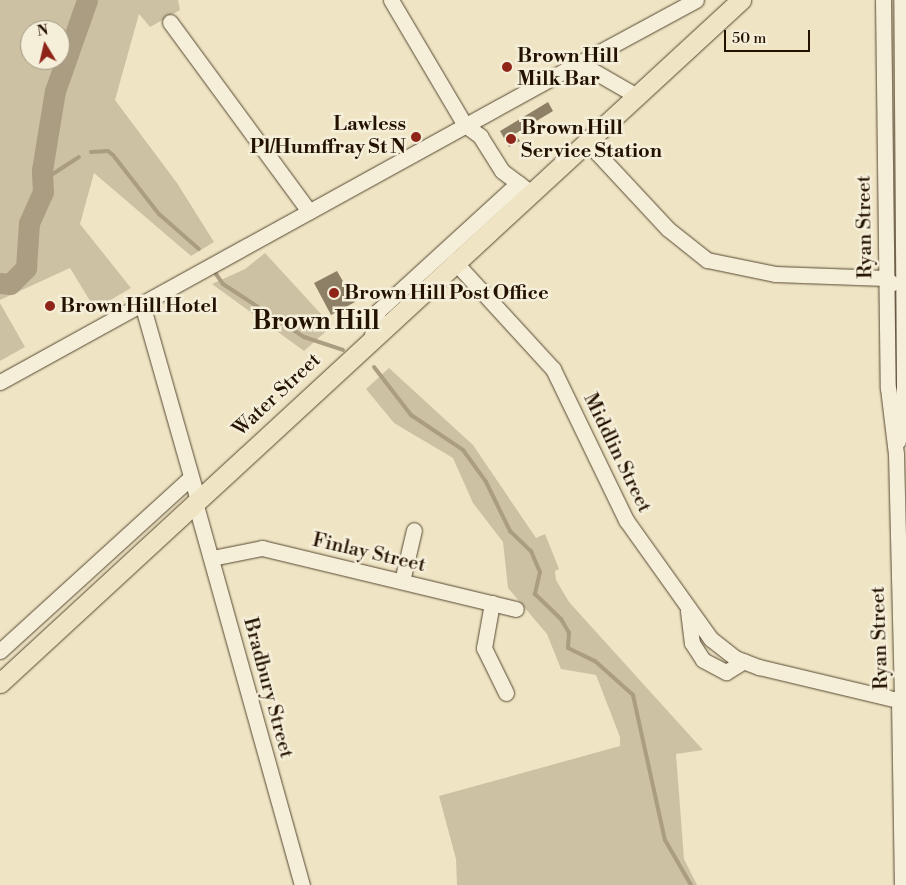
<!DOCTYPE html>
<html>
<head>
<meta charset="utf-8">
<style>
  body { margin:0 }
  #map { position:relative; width:906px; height:885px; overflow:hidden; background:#efe5c4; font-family:"Libre Bodoni",serif }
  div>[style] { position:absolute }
  .green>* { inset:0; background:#ccc1a3 }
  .stream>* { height:4px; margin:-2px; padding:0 2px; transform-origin:2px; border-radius:2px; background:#aa9d81 }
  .river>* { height:21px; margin:-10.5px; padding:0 10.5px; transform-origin:10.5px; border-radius:10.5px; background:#aa9d81 }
  .building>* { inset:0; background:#8e8066 }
  .roads { filter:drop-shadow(0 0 1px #574731) drop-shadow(0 0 1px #574731) }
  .minor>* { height:15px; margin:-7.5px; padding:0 7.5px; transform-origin:7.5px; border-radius:7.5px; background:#f5eed9 }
  .major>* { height:19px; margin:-9.5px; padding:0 9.5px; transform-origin:9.5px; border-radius:9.5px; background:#efe5c4 }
  .dots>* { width:14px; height:14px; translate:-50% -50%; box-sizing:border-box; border:2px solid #f5eed9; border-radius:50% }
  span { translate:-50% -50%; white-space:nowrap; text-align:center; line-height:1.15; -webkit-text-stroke:5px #f5eed9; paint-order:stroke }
  .poi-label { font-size:20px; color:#241200; font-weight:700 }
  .left { translate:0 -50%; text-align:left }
  .right { translate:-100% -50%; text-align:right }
  .street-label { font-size:20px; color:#241200 }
  .district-label { font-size:25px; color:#241200; font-weight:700 }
  .north { position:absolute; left:20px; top:20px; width:50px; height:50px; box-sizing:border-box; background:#f5eed9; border:1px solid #a19682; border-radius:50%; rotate:351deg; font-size:14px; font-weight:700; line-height:20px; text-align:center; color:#241200 }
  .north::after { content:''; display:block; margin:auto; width:18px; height:22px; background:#8f2418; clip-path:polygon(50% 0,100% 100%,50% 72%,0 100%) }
  .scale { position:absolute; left:724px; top:30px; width:86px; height:22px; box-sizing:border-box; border:2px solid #241200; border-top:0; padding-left:6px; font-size:15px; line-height:18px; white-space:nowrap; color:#241200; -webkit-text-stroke:4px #f5eed9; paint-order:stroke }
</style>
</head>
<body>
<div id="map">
  <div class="green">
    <div style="clip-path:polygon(evenodd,0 0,178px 0,180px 10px,150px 27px,139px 14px,115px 100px,177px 183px,214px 242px,191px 256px,94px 173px,80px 224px,131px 288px,95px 309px,70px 268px,0 300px,0 0,30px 30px,60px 30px,60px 60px,30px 60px,30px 30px)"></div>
    <div style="clip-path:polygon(265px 253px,332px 326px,304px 351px,212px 284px,245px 269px)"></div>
    <div style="clip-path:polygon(0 303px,25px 347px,0 361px)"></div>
    <div style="clip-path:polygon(389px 368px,473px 445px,536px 538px,545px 534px,559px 569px,555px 571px,556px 580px,569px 602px,703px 750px,676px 754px,684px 859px,697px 885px,457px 885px,456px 859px,439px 796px,620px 746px,620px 737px,596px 675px,561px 669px,547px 634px,508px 588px,503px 542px,473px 503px,453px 458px,394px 423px,366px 389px)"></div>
  </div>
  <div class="stream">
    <div style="left:91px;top:152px;width:17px;rotate:-3deg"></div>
    <div style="left:108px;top:151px;width:6px;rotate:39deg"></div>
    <div style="left:113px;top:155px;width:75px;rotate:52.1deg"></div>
    <div style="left:159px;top:214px;width:53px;rotate:41.2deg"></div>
    <div style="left:42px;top:181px;width:44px;rotate:-33deg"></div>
    <div style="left:216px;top:274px;width:12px;rotate:55deg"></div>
    <div style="left:223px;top:284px;width:97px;rotate:33.2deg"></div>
    <div style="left:304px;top:337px;width:41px;rotate:18.4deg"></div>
    <div style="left:374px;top:367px;width:61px;rotate:52.4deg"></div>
    <div style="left:411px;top:415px;width:63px;rotate:33.9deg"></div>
    <div style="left:463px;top:450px;width:39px;rotate:54deg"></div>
    <div style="left:486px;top:482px;width:55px;rotate:63.9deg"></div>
    <div style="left:510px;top:531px;width:29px;rotate:44deg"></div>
    <div style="left:531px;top:551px;width:23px;rotate:67deg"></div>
    <div style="left:540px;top:572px;width:23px;rotate:103deg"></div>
    <div style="left:535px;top:594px;width:36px;rotate:44deg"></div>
    <div style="left:561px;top:619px;width:16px;rotate:60deg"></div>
    <div style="left:569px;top:633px;width:15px;rotate:94deg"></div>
    <div style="left:568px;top:648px;width:30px;rotate:26deg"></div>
    <div style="left:595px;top:661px;width:51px;rotate:41.8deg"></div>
    <div style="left:633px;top:695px;width:148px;rotate:77.6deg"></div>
    <div style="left:665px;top:840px;width:52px;rotate:60deg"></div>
  </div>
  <div class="river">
    <div style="left:0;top:283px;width:10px;rotate:6deg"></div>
    <div style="left:10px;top:284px;width:23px;rotate:-45deg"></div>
    <div style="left:26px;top:268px;width:45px;rotate:-86.2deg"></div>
    <div style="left:29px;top:223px;width:34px;rotate:-66deg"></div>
    <div style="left:43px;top:192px;width:22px;rotate:-93deg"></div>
    <div style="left:42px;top:170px;width:80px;rotate:-80.7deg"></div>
    <div style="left:55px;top:91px;width:96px;rotate:-70.6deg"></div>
  </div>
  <div class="building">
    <div style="clip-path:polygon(548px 102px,553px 111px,515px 134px,520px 141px,509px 147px,500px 131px)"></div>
    <div style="clip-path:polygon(337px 271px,355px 302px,331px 315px,314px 283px)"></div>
  </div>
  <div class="roads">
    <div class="minor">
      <div style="left:391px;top:0;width:145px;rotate:59.4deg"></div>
      <div style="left:465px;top:125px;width:19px;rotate:36deg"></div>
      <div style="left:480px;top:136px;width:41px;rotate:57.8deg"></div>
      <div style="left:502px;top:171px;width:35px;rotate:37deg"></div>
      <div style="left:883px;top:0;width:388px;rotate:89.3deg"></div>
      <div style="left:888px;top:388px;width:66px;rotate:83.1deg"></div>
      <div style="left:896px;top:454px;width:247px;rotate:88.6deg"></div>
      <div style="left:170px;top:22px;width:235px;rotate:53.7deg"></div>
      <div style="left:572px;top:67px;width:141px;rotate:-28.4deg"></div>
      <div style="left:586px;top:141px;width:120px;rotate:47deg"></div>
      <div style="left:668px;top:229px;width:50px;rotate:38.5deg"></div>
      <div style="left:707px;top:260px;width:69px;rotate:11.6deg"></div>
      <div style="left:775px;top:274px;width:110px;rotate:2.1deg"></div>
      <div style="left:885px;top:278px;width:9px;rotate:36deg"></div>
      <div style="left:454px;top:261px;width:147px;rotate:47.5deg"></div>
      <div style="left:553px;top:369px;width:168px;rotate:64.2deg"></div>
      <div style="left:626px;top:520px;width:146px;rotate:54.5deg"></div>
      <div style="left:711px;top:639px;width:31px;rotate:38deg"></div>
      <div style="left:735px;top:658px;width:26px;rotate:21deg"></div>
      <div style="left:759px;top:667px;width:151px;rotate:13.4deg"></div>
      <div style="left:142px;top:304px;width:204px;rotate:74.1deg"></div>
      <div style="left:371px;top:339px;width:29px;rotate:-76deg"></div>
      <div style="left:378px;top:311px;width:190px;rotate:-42.4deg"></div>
      <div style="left:0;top:382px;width:646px;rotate:-28.87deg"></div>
      <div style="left:566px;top:70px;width:24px;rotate:-2deg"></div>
      <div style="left:590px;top:69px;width:54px;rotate:29.9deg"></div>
      <div style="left:898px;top:441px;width:54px;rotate:-83.7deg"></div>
      <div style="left:904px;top:387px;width:387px;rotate:-90.4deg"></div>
      <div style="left:195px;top:502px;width:398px;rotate:74.4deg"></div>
      <div style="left:212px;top:558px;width:51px;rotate:-11.3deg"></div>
      <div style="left:262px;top:548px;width:261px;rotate:13.5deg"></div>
      <div style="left:402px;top:581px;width:52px;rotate:-76.8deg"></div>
      <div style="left:492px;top:603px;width:46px;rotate:100.1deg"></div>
      <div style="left:484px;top:648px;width:50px;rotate:63.9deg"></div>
      <div style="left:688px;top:611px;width:32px;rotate:83deg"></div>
      <div style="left:692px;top:643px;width:20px;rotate:57deg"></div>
      <div style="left:703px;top:660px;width:26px;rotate:28deg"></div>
      <div style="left:726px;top:672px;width:21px;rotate:-31deg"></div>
      <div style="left:0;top:651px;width:258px;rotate:-42.3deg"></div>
      <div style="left:899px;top:700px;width:185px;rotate:89.1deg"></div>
    </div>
    <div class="major">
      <div style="left:0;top:683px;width:1008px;rotate:-42.67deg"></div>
    </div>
  </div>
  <div class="dots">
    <div style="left:507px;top:67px;background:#8f2418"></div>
    <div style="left:416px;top:137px;background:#8f2418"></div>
    <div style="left:511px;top:139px;background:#8f2418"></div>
    <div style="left:334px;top:293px;background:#8f2418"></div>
    <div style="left:50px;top:306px;background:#8f2418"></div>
  </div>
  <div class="poi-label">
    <span class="left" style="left:517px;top:68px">Brown Hill<br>Milk Bar</span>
    <span class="right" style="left:406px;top:136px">Lawless<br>Pl/Humffray St N</span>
    <span class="left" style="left:521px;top:140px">Brown Hill<br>Service Station</span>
    <span class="left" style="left:344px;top:293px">Brown Hill Post Office</span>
    <span class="left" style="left:60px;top:306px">Brown Hill Hotel</span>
  </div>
  <div class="street-label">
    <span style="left:865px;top:227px;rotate:-91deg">Ryan Street</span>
    <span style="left:277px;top:395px;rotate:-43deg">Water Street</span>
    <span style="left:617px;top:453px;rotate:64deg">Middlin Street</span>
    <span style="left:369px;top:553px;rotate:13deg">Finlay Street</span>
    <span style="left:880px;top:638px;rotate:-92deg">Ryan Street</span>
    <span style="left:268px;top:688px;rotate:75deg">Bradbury Street</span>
  </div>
  <div class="district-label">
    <span style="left:316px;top:322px">Brown Hill</span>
  </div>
  <div class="north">N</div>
  <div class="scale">50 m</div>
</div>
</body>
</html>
